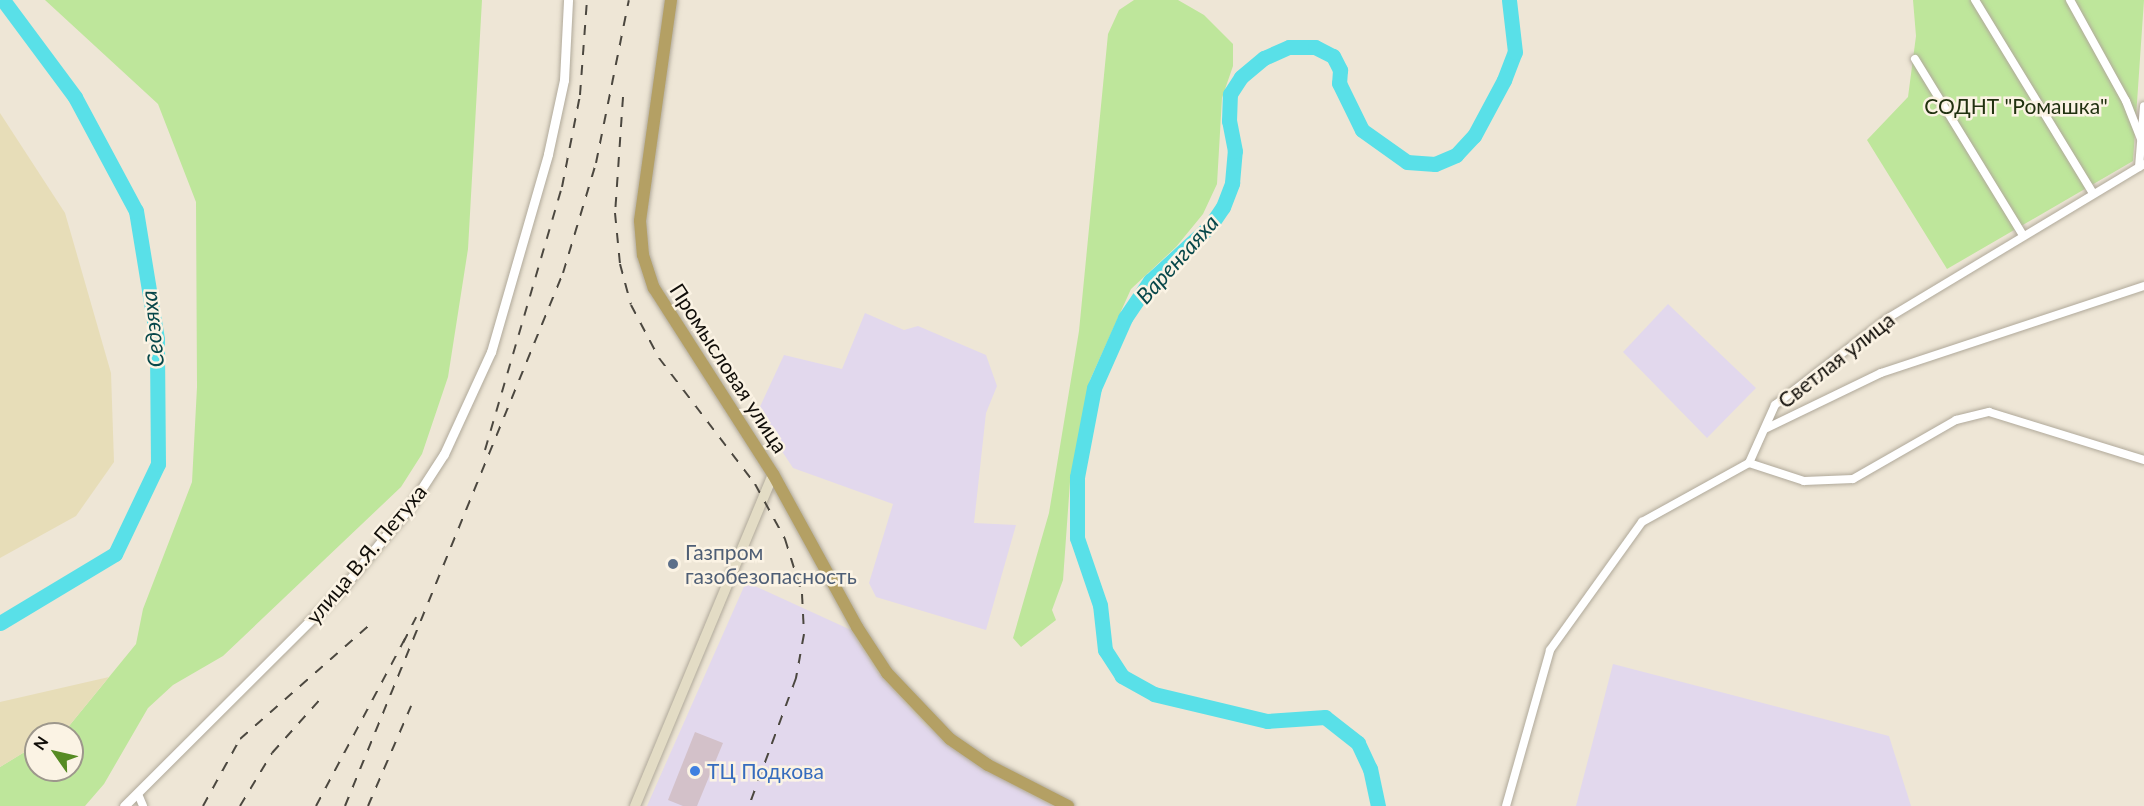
<!DOCTYPE html>
<html>
<head>
<meta charset="utf-8">
<style>
  body { margin:0 }
  #map { position:relative; width:2144px; height:806px; overflow:hidden; background:#eee6d6; font-family:Lato,sans-serif }
  div>[style] { position:absolute }
  .industrial>* { inset:0; background:#e2d8ed }
  .green>* { inset:0; background:#bee69b }
  .sand>* { inset:0; background:#e7ddb8 }
  .river>* { height:15px; margin:-7.5px; padding:0 7.5px; transform-origin:7.5px; border-radius:7.5px; background:#59e0e8 }
  .building>* { inset:0; background:#d3c1c9 }
  .roads { filter:drop-shadow(0 0 2px #b0a99a) drop-shadow(0 0 2px #b0a99a) }
  .minor>* { height:8px; margin:-4px; padding:0 4px; transform-origin:4px; border-radius:4px; background:#fff }
  .tertiary>* { height:9px; margin:-4.5px; padding:0 4.5px; transform-origin:4.5px; border-radius:4.5px; background:#fff }
  .secondary>* { height:10px; margin:-5px; padding:0 5px; transform-origin:5px; border-radius:5px; background:#e3dcc5 }
  .trunk>* { height:12px; margin:-6px; padding:0 6px; transform-origin:6px; border-radius:6px; background:#b4a064 }
  .rail>* { height:2px; margin-top:-1px; transform-origin:0; background:repeating-linear-gradient(90deg,#4b473f 0 10px,transparent 0 20px) }
  .dots>* { width:16px; height:16px; translate:-50% -50%; box-sizing:border-box; border:3px solid #fbf3e4; border-radius:50% }
  span { translate:-50% -50%; white-space:nowrap; text-align:center; line-height:1.15; -webkit-text-stroke:5px #fbf3e4; paint-order:stroke }
  .park-label { font-size:21px; color:#213110 }
  .street-label { font-size:21px; color:#110e09 }
  .service-label { font-size:21px; color:#4e5e75 }
  .left { translate:0 -50%; text-align:left }
  .shop-label { font-size:21px; color:#366cbe }
  .water-label { font-size:22px; color:#07474a; font-style:italic }
  .north { position:absolute; left:24px; top:722px; width:60px; height:60px; box-sizing:border-box; background:#fbf3e4; border:2px solid #9d978c; border-radius:50%; rotate:304deg; font-size:16px; font-weight:700; line-height:24px; text-align:center; color:#110e09 }
  .north::after { content:''; display:block; margin:auto; width:21px; height:27px; background:#568b23; clip-path:polygon(50% 0,100% 100%,50% 72%,0 100%) }
</style>
</head>
<body>
<div id="map">
  <div class="industrial">
    <div style="clip-path:polygon(1668px 304px,1756px 388px,1707px 438px,1623px 352px)"></div>
    <div style="clip-path:polygon(865px 313px,904px 330px,918px 326px,986px 355px,997px 386px,986px 413px,974px 523px,1016px 525px,986px 630px,876px 597px,869px 583px,893px 504px,793px 468px,757px 413px,784px 355px,842px 369px)"></div>
    <div style="clip-path:polygon(746px 582px,851px 630px,876px 670px,925px 725px,995px 775px,1052px 806px,647px 806px)"></div>
    <div style="clip-path:polygon(1613px 664px,1889px 736px,1911px 806px,1576px 806px)"></div>
  </div>
  <div class="green">
    <div style="clip-path:polygon(45px 0,482px 0,468px 249px,448px 377px,422px 454px,401px 487px,223px 656px,173px 685px,148px 708px,104px 784px,85px 806px,0 806px,0 767px,36px 745px,36px 770px,72px 770px,72px 734px,55px 734px,69px 726px,136px 644px,143px 609px,192px 482px,197px 387px,196px 202px,158px 104px)"></div>
    <div style="clip-path:polygon(1134px 0,1178px 0,1204px 15px,1233px 44px,1233px 66px,1222px 98px,1217px 184px,1203px 214px,1176px 247px,1131px 289px,1090px 380px,1070px 482px,1063px 580px,1052px 610px,1056px 620px,1021px 647px,1013px 638px,1049px 513px,1079px 331px,1108px 34px,1119px 10px)"></div>
    <div style="clip-path:polygon(1913px 0,2144px 0,2133px 161px,1947px 269px,1867px 140px,1908px 97px,1916px 36px)"></div>
  </div>
  <div class="sand">
    <div style="clip-path:polygon(0 113px,65px 213px,111px 373px,114px 462px,76px 516px,0 558px)"></div>
    <div style="clip-path:polygon(109px 677px,69px 726px,55px 734px,36px 734px,36px 745px,0 767px,0 702px)"></div>
  </div>
  <div class="river">
    <div style="left:0;top:623px;width:134px;rotate:-31deg"></div>
    <div style="left:115px;top:554px;width:100px;rotate:-64.5deg"></div>
    <div style="left:158px;top:464px;width:125px;rotate:-90.5deg"></div>
    <div style="left:157px;top:339px;width:130px;rotate:-99.3deg"></div>
    <div style="left:136px;top:211px;width:129px;rotate:-118.2deg"></div>
    <div style="left:75px;top:97px;width:121px;rotate:-126.6deg"></div>
    <div style="left:1378px;top:806px;width:38px;rotate:-102deg"></div>
    <div style="left:1370px;top:769px;width:29px;rotate:-115deg"></div>
    <div style="left:1358px;top:743px;width:42px;rotate:-141.8deg"></div>
    <div style="left:1325px;top:717px;width:58px;rotate:176.1deg"></div>
    <div style="left:1267px;top:721px;width:116px;rotate:-166.6deg"></div>
    <div style="left:1154px;top:694px;width:37px;rotate:-151deg"></div>
    <div style="left:1122px;top:676px;width:31px;rotate:-123deg"></div>
    <div style="left:1105px;top:650px;width:45px;rotate:-96.3deg"></div>
    <div style="left:1100px;top:605px;width:71px;rotate:-108.9deg"></div>
    <div style="left:1077px;top:538px;width:61px;rotate:-90deg"></div>
    <div style="left:1077px;top:477px;width:91px;rotate:-79.2deg"></div>
    <div style="left:1094px;top:388px;width:77px;rotate:-66.1deg"></div>
    <div style="left:1125px;top:318px;width:45px;rotate:-56deg"></div>
    <div style="left:1150px;top:281px;width:81px;rotate:-42.5deg"></div>
    <div style="left:1210px;top:226px;width:23px;rotate:-56deg"></div>
    <div style="left:1223px;top:207px;width:26px;rotate:-69deg"></div>
    <div style="left:1232px;top:183px;width:32px;rotate:-85deg"></div>
    <div style="left:1235px;top:151px;width:31px;rotate:-101deg"></div>
    <div style="left:1229px;top:121px;width:27px;rotate:-88deg"></div>
    <div style="left:1230px;top:94px;width:20px;rotate:-57deg"></div>
    <div style="left:1241px;top:77px;width:30px;rotate:-40deg"></div>
    <div style="left:1264px;top:58px;width:27px;rotate:-24deg"></div>
    <div style="left:1289px;top:47px;width:26px"></div>
    <div style="left:1315px;top:47px;width:20px;rotate:27deg"></div>
    <div style="left:1333px;top:56px;width:16px;rotate:63deg"></div>
    <div style="left:1340px;top:70px;width:13px;rotate:94deg"></div>
    <div style="left:1339px;top:83px;width:52px;rotate:63.9deg"></div>
    <div style="left:1362px;top:130px;width:55px;rotate:35.4deg"></div>
    <div style="left:1407px;top:162px;width:28px;rotate:4deg"></div>
    <div style="left:1435px;top:164px;width:23px;rotate:-23deg"></div>
    <div style="left:1456px;top:155px;width:26px;rotate:-47deg"></div>
    <div style="left:1474px;top:136px;width:64px;rotate:-61.8deg"></div>
    <div style="left:1504px;top:80px;width:30px;rotate:-69deg"></div>
    <div style="left:1515px;top:52px;width:52px;rotate:-96.6deg"></div>
  </div>
  <div class="building">
    <div style="clip-path:polygon(695px 732px,723px 743px,697px 806px,683px 806px,668px 800px)"></div>
  </div>
  <div class="roads">
    <div class="minor">
      <div style="left:1975px;top:0;width:226px;rotate:58.6deg"></div>
      <div style="left:2070px;top:0;width:115px;rotate:61deg"></div>
      <div style="left:2126px;top:101px;width:41px;rotate:68.5deg"></div>
      <div style="left:1915px;top:59px;width:206px;rotate:58.5deg"></div>
      <div style="left:2139px;top:167px;width:61px;rotate:-85.3deg"></div>
      <div style="left:1765px;top:429px;width:129px;rotate:-25.8deg"></div>
      <div style="left:1881px;top:373px;width:277px;rotate:-18.3deg"></div>
      <div style="left:1749px;top:463px;width:58px;rotate:18.1deg"></div>
      <div style="left:1804px;top:481px;width:49px;rotate:-2.3deg"></div>
      <div style="left:1853px;top:479px;width:119px;rotate:-29.8deg"></div>
      <div style="left:1956px;top:420px;width:34px;rotate:-14deg"></div>
      <div style="left:1989px;top:412px;width:162px;rotate:17.2deg"></div>
      <div style="left:138px;top:794px;width:13px;rotate:67deg"></div>
      <div style="left:1506px;top:806px;width:162px;rotate:-74.2deg"></div>
      <div style="left:1550px;top:650px;width:158px;rotate:-54.3deg"></div>
      <div style="left:1642px;top:522px;width:122px;rotate:-28.9deg"></div>
      <div style="left:1749px;top:463px;width:64px;rotate:-65.9deg"></div>
      <div style="left:1775px;top:405px;width:143px;rotate:-37.6deg"></div>
      <div style="left:1888px;top:318px;width:299px;rotate:-31deg"></div>
    </div>
    <div class="tertiary">
      <div style="left:124px;top:806px;width:305px;rotate:-44.9deg"></div>
      <div style="left:340px;top:591px;width:108px;rotate:-50.3deg"></div>
      <div style="left:409px;top:508px;width:64px;rotate:-57.1deg"></div>
      <div style="left:444px;top:454px;width:112px;rotate:-65.3deg"></div>
      <div style="left:491px;top:352px;width:206px;rotate:-73.9deg"></div>
      <div style="left:548px;top:154px;width:76px;rotate:-77.8deg"></div>
      <div style="left:564px;top:80px;width:80px;rotate:-87.1deg"></div>
    </div>
    <div class="secondary">
      <div style="left:635px;top:806px;width:360px;rotate:-67.4deg"></div>
    </div>
    <div class="trunk">
      <div style="left:671px;top:0;width:223px;rotate:98deg"></div>
      <div style="left:640px;top:221px;width:34px;rotate:85deg"></div>
      <div style="left:643px;top:255px;width:35px;rotate:72deg"></div>
      <div style="left:654px;top:288px;width:221px;rotate:57.4deg"></div>
      <div style="left:773px;top:474px;width:175px;rotate:61.2deg"></div>
      <div style="left:857px;top:627px;width:55px;rotate:56.9deg"></div>
      <div style="left:887px;top:673px;width:91px;rotate:46.3deg"></div>
      <div style="left:950px;top:739px;width:46px;rotate:34.4deg"></div>
      <div style="left:988px;top:765px;width:90px;rotate:27.1deg"></div>
    </div>
  </div>
  <div class="rail">
    <div style="left:623px;top:97px;width:116px;rotate:93.9deg"></div>
    <div style="left:615px;top:213px;width:51px;rotate:84.4deg"></div>
    <div style="left:620px;top:264px;width:42px;rotate:75deg"></div>
    <div style="left:631px;top:305px;width:60px;rotate:62.2deg"></div>
    <div style="left:659px;top:358px;width:158px;rotate:52.7deg"></div>
    <div style="left:755px;top:484px;width:63px;rotate:61.4deg"></div>
    <div style="left:785px;top:539px;width:58px;rotate:72.8deg"></div>
    <div style="left:802px;top:594px;width:40px;rotate:87.1deg"></div>
    <div style="left:804px;top:634px;width:45px;rotate:100.3deg"></div>
    <div style="left:796px;top:678px;width:136px;rotate:110.2deg"></div>
    <div style="left:485px;top:450px;width:274px;rotate:-73.7deg"></div>
    <div style="left:562px;top:187px;width:94px;rotate:-78.9deg"></div>
    <div style="left:580px;top:95px;width:95px;rotate:-85.8deg"></div>
    <div style="left:403px;top:643px;width:29px;rotate:-63deg"></div>
    <div style="left:203px;top:806px;width:77px;rotate:-61.1deg"></div>
    <div style="left:240px;top:739px;width:179px;rotate:-41.4deg"></div>
    <div style="left:240px;top:806px;width:62px;rotate:-58.9deg"></div>
    <div style="left:272px;top:753px;width:78px;rotate:-48.1deg"></div>
    <div style="left:316px;top:806px;width:191px;rotate:-62deg"></div>
    <div style="left:345px;top:806px;width:576px;rotate:-67.76deg"></div>
    <div style="left:563px;top:273px;width:115px;rotate:-73.3deg"></div>
    <div style="left:596px;top:163px;width:166px;rotate:-78.6deg"></div>
    <div style="left:368px;top:806px;width:109px;rotate:-66.7deg"></div>
  </div>
  <div class="dots">
    <div style="left:673px;top:564px;background:#5c6f8a"></div>
    <div style="left:695px;top:771px;background:#3f7fe0"></div>
  </div>
  <div class="park-label">
    <span style="left:2016px;top:106px">СОДНТ "Ромашка"</span>
  </div>
  <div class="street-label">
    <span style="left:1836px;top:360px;rotate:-38deg">Светлая улица</span>
    <span style="left:729px;top:368px;rotate:57deg">Промысловая улица</span>
    <span style="left:366px;top:554px;rotate:-50deg">улица В.Я. Петуха</span>
  </div>
  <div class="service-label">
    <span class="left" style="left:685px;top:564px">Газпром<br>газобезопасность</span>
  </div>
  <div class="shop-label">
    <span class="left" style="left:707px;top:771px">ТЦ Подкова</span>
  </div>
  <div class="water-label">
    <span style="left:1177px;top:259px;rotate:-48deg">Варенгаяха</span>
    <span style="left:152px;top:329px;rotate:-96deg">Седэяха</span>
  </div>
  <div class="north">N</div>
</div>
</body>
</html>
